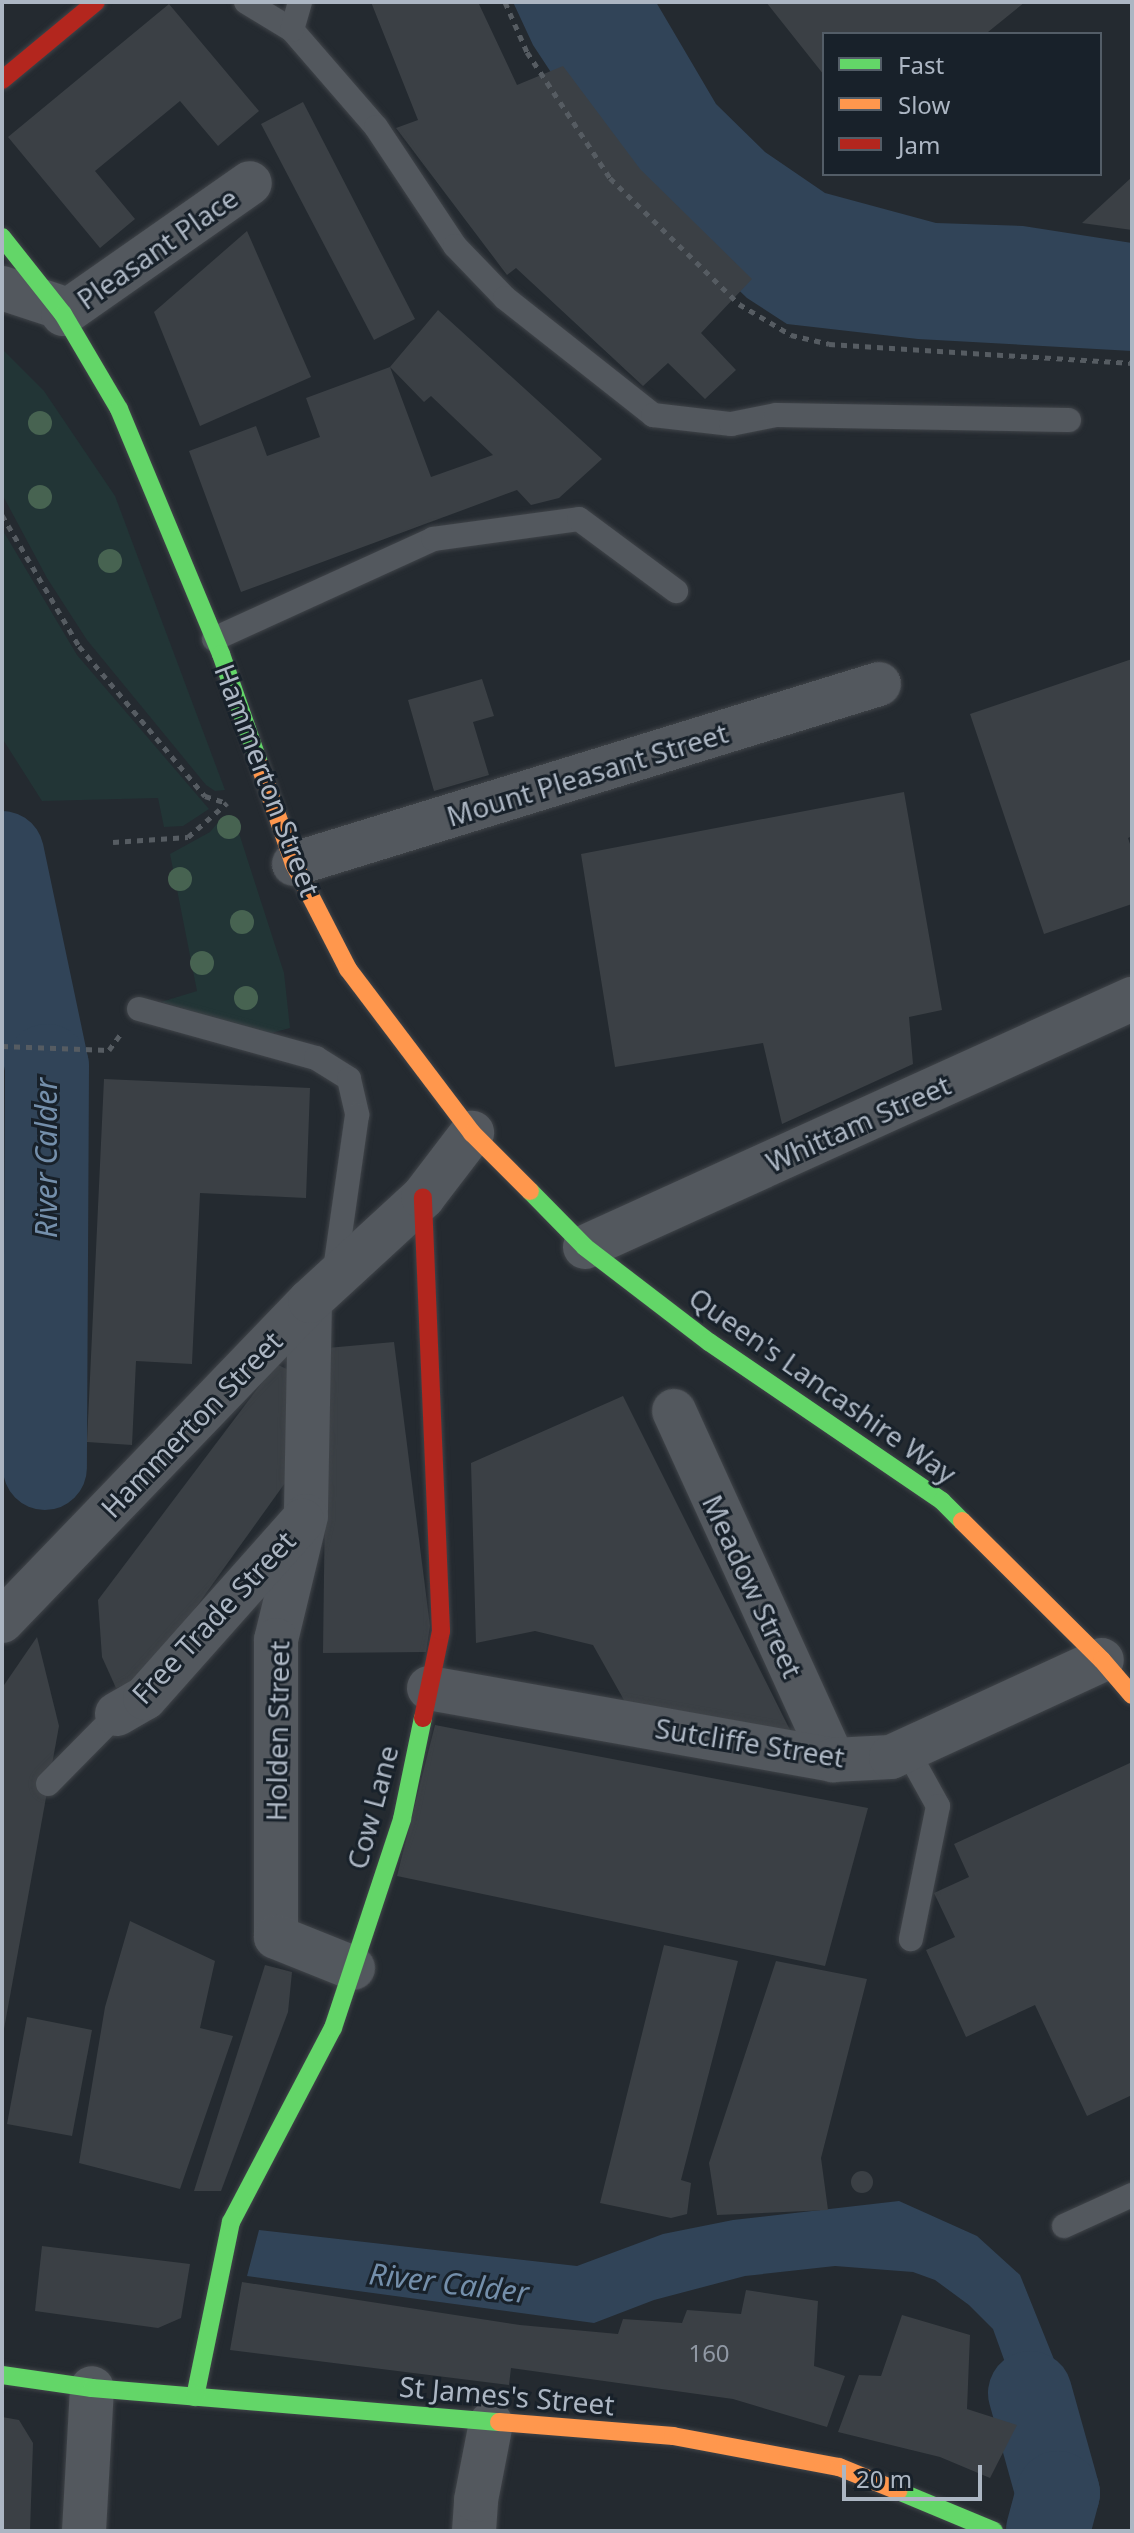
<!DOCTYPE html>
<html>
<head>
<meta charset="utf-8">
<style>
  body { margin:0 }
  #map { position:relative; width:1134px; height:2533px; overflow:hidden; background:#242a30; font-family:"Noto Sans",sans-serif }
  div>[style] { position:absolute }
  .green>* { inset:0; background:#223536 }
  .water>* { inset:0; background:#314458 }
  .river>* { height:84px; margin:-42px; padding:0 42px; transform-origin:42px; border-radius:42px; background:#314458 }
  .building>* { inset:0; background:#3b4045 }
  .round { border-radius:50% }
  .path>* { height:5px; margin-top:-2.5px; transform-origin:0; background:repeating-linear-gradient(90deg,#565c62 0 6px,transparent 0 12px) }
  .roads { filter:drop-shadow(0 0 2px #404449) drop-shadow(0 0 2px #404449) }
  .lane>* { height:24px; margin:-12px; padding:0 12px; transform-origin:12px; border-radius:12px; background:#53585e }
  .street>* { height:44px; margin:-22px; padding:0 22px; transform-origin:22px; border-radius:22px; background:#53585e }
  .fast>* { height:18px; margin:-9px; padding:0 9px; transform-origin:9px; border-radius:9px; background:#63d668 }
  .slow>* { height:18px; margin:-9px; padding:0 9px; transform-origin:9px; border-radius:9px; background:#ff974d }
  .jam>* { height:18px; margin:-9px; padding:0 9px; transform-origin:9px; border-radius:9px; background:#b3261e }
  .trees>* { width:24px; height:24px; margin:-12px; border-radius:50%; background:#476351 }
  span { translate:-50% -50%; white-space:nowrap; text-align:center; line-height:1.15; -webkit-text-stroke:6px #18212a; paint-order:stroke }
  .number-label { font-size:24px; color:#9098a4 }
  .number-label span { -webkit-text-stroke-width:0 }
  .street-label { font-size:28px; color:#acb6c3 }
  .water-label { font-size:30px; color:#748fab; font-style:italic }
  .frame { position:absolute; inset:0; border:4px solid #acb6c3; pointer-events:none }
  .legend { position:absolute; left:822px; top:32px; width:280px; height:144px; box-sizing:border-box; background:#18212a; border:2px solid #535d67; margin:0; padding:10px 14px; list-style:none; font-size:24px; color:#acb6c3 }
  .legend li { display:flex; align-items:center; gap:16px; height:40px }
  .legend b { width:40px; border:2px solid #535d67 }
  .scale { position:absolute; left:842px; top:2465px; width:140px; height:36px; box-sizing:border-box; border:4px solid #acb6c3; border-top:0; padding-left:10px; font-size:24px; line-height:28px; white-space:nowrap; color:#acb6c3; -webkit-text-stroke:6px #18212a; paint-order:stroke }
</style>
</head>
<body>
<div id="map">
  <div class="green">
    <div style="clip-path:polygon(2px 349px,44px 391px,115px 496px,225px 790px,215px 791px,206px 785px,87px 640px,47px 578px,2px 494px)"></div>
    <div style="clip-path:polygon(2px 529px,77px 655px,209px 809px,183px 826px,164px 827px,158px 798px,42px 801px,2px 738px)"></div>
    <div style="clip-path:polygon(221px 819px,230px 820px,237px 827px,284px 973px,290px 1028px,268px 1034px,161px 1002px,197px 991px,170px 854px,210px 832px)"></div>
  </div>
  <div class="water">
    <div style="clip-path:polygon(513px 2px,656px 2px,716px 104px,765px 152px,825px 193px,936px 223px,1023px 226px,1132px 243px,1132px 351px,918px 339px,787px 324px,747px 298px,618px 174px,533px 45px)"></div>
    <div style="clip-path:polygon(899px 2201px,977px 2236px,1020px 2275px,1055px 2362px,1090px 2520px,1038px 2497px,1011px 2379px,993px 2329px,969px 2305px,935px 2280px,913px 2272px,835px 2266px,745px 2276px,654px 2300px,594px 2323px,247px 2276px,259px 2230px,577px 2266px,663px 2234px,733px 2220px)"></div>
  </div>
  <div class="river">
    <div style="left:2px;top:853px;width:218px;rotate:78.1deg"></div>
    <div style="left:47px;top:1066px;width:402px;rotate:90.3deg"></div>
    <div style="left:1030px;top:2393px;width:104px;rotate:74.4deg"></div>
    <div style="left:1058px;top:2493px;width:39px;rotate:105deg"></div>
  </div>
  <div class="building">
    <div style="clip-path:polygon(371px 2px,478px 2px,517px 85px,563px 66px,640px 169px,752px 279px,701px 333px,736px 370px,705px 399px,668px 363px,643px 386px,516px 268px,507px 275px,396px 128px,418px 120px)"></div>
    <div style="clip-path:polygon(766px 2px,1025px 2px,988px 32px,989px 34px,824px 34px,824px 75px)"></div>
    <div style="clip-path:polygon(169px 4px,259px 111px,218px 146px,180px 101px,95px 171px,135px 219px,100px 248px,8px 137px)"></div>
    <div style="clip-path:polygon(303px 102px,415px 319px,374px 340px,261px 124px)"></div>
    <div style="clip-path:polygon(1132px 177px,1132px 230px,1082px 223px)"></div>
    <div style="clip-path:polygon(247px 231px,311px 377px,200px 426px,154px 312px)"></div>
    <div style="clip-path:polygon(evenodd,438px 310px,602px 459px,559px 498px,531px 505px,517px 490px,241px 592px,189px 451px,256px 426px,267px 456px,320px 437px,306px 398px,390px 367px,438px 310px,390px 367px,424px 402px,431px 396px,493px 455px,431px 477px,390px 367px)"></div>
    <div style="clip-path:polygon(1132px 659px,1132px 836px,1128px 838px,1132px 850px,1132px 904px,1044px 934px,970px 714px)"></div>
    <div style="clip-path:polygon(482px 679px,494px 716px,473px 722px,489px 775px,434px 791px,408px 700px)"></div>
    <div style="clip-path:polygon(904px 792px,942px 1010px,909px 1017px,913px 1064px,782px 1124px,763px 1043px,615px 1067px,581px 854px)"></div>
    <div style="clip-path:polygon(104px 1079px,310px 1088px,306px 1198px,200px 1193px,192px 1364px,136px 1361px,132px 1445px,87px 1442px)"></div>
    <div style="clip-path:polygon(394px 1342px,430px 1626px,426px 1652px,323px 1653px,327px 1348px)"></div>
    <div style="clip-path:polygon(276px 1364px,289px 1370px,290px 1476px,146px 1677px,116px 1688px,102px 1657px,98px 1600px)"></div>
    <div style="clip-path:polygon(623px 1396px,794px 1738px,629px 1709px,593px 1645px,535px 1631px,476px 1643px,471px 1463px)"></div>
    <div style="clip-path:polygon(37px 1637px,59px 1726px,4px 2029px,2px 1688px)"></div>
    <div style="clip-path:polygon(435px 1725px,868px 1808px,825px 1966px,397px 1876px)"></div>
    <div style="clip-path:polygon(1130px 1763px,1132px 2095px,1087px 2116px,1035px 2005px,966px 2037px,926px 1950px,955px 1937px,934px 1893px,969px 1877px,954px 1844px)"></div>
    <div style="clip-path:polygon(130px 1921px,215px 1961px,200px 2028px,233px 2036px,180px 2189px,79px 2163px,105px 2007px)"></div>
    <div style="clip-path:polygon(664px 1945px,738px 1961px,681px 2180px,691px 2183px,687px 2214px,671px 2218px,600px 2203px)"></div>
    <div style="clip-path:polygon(776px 1961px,867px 1979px,821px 2158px,828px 2210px,717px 2215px,709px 2163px)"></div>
    <div style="clip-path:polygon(265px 1965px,292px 1972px,288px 2012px,221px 2191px,194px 2191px)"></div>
    <div style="clip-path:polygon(27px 2017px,92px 2030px,72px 2136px,7px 2124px)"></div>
    <div class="round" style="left:851px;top:2171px;width:22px;height:22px"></div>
    <div style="clip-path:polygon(42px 2246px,190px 2264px,181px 2318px,158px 2328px,35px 2311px)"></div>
    <div style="clip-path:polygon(242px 2282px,520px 2325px,618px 2334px,623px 2319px,682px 2323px,687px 2310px,741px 2314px,746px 2290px,818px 2301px,814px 2366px,845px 2376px,827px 2427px,733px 2399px,511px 2368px,509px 2385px,230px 2350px)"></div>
    <div style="clip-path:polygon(902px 2315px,970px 2335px,967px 2409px,1017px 2425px,990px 2478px,940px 2457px,838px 2432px,859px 2375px,881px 2376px)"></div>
    <div style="clip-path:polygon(2px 2417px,19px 2420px,33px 2443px,30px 2531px,2px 2531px)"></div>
  </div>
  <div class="path">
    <div style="left:505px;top:2px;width:55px;rotate:66.3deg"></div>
    <div style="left:527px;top:52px;width:151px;rotate:56.6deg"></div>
    <div style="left:610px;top:178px;width:180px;rotate:44.3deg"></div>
    <div style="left:739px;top:304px;width:61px;rotate:30.8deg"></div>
    <div style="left:791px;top:335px;width:39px;rotate:13deg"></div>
    <div style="left:829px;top:344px;width:304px;rotate:3.6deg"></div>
    <div style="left:2px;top:515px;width:152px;rotate:59.6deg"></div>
    <div style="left:79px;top:646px;width:196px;rotate:50deg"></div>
    <div style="left:205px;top:796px;width:20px;rotate:18deg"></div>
    <div style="left:113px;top:842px;width:75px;rotate:-3.8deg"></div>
    <div style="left:188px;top:837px;width:52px;rotate:-41.1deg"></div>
    <div style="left:2px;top:1046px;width:107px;rotate:2.1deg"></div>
    <div style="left:109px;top:1050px;width:19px;rotate:-54deg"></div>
  </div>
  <div class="roads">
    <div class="lane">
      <div style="left:246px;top:2px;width:54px;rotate:31.3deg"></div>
      <div style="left:292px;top:30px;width:128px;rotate:49.1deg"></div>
      <div style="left:376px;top:127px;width:143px;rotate:56.4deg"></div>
      <div style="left:455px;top:246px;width:72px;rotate:46.1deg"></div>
      <div style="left:505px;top:298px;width:189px;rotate:38.3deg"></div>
      <div style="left:653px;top:415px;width:79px;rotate:6.6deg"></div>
      <div style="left:731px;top:424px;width:46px;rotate:-11.3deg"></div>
      <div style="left:776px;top:415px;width:293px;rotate:1deg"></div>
      <div style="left:292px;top:30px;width:29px;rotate:-74deg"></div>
      <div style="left:214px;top:639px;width:241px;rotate:-24.5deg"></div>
      <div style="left:433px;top:539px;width:147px;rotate:-7.8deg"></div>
      <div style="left:579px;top:519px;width:121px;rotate:36.6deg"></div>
      <div style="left:139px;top:1009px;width:184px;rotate:15.5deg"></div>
      <div style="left:316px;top:1058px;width:39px;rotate:32deg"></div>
      <div style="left:349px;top:1079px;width:37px;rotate:77deg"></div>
      <div style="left:357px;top:1115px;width:164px;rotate:98.1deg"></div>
      <div style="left:907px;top:1750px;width:64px;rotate:61deg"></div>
      <div style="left:938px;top:1806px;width:136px;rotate:101.5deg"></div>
      <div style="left:48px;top:1784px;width:98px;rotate:-45.4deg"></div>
      <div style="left:1064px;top:2226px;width:75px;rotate:-24.5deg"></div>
    </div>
    <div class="street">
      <div style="left:2px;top:288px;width:57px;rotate:18.4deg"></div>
      <div style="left:63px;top:314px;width:228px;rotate:-35deg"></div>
      <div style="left:294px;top:864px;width:612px;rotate:-17.1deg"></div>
      <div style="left:585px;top:1247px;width:601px;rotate:-24.39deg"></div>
      <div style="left:310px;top:1301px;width:215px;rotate:91.1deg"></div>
      <div style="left:306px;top:1516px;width:128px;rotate:103.6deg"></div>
      <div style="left:276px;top:1640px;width:297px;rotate:90deg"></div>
      <div style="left:276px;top:1937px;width:83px;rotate:21.9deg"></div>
      <div style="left:674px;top:1411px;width:384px;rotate:65.5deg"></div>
      <div style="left:2px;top:1621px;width:444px;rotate:-46.1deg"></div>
      <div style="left:310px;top:1301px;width:154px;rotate:-42.6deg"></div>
      <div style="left:423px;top:1197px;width:81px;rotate:-52.6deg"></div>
      <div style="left:429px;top:1688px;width:410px;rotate:10.1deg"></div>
      <div style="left:833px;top:1760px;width:58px;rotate:-3deg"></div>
      <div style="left:891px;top:1757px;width:232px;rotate:-24.7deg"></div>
      <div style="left:117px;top:1714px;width:32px;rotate:-30deg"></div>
      <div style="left:145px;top:1698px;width:237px;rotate:-48.4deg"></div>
      <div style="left:84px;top:2531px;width:143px;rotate:-86.8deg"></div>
      <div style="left:474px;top:2531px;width:31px;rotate:-86deg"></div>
      <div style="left:476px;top:2500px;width:78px;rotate:-79deg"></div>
    </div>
    <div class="fast">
      <div style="left:2px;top:237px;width:98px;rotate:51.6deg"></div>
      <div style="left:63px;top:314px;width:110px;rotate:59.5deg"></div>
      <div style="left:119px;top:409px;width:265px;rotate:67.4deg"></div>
      <div style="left:221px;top:654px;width:119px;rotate:70.8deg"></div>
      <div style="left:530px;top:1191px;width:78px;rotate:45.5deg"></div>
      <div style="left:585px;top:1247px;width:156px;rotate:37.5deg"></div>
      <div style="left:709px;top:1342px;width:282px;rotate:34.3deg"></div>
      <div style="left:942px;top:1501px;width:28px;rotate:45deg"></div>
      <div style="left:2px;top:2375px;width:91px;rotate:8.2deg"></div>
      <div style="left:92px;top:2388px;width:408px;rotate:4.8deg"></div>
      <div style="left:195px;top:2397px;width:179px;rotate:-78.4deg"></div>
      <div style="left:231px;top:2222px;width:219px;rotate:-62.3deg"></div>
      <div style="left:333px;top:2028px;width:220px;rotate:-71.7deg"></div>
      <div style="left:402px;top:1819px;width:103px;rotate:-78.3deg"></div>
      <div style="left:898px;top:2491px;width:104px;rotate:22.6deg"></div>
    </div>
    <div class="slow">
      <div style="left:260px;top:766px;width:104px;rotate:70.9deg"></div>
      <div style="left:294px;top:864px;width:118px;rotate:62.8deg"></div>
      <div style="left:348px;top:969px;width:206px;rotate:52.9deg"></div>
      <div style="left:472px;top:1133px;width:82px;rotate:45deg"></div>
      <div style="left:962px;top:1521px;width:197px;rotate:44.8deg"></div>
      <div style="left:1102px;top:1660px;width:46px;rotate:49.4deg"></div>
      <div style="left:499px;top:2422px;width:175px;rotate:4.6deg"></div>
      <div style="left:673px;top:2436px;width:169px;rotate:10.6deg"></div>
      <div style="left:839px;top:2467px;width:64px;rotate:22.1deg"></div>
    </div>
    <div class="jam">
      <div style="left:2px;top:80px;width:122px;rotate:-39.7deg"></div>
      <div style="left:423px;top:1718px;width:89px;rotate:-78.3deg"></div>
      <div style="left:441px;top:1631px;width:434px;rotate:-92.4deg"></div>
    </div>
  </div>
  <div class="trees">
    <div style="left:40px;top:423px"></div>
    <div style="left:40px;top:497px"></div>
    <div style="left:110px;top:561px"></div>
    <div style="left:229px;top:827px"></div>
    <div style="left:180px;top:879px"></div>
    <div style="left:242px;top:922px"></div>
    <div style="left:202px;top:963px"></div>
    <div style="left:246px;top:998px"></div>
  </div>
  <div class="number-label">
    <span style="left:709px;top:2353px">160</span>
  </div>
  <div class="street-label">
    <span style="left:157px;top:248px;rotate:-35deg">Pleasant Place</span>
    <span style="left:587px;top:774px;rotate:-17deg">Mount Pleasant Street</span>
    <span style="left:268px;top:780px;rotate:69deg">Hammerton Street</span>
    <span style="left:858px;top:1123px;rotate:-24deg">Whittam Street</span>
    <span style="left:823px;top:1385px;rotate:35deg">Queen's Lancashire Way</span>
    <span style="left:191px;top:1424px;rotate:-46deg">Hammerton Street</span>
    <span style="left:753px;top:1586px;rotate:65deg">Meadow Street</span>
    <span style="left:213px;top:1617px;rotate:-47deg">Free Trade Street</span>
    <span style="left:277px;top:1731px;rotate:-89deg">Holden Street</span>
    <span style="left:750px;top:1742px;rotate:9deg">Sutcliffe Street</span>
    <span style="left:372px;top:1807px;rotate:-75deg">Cow Lane</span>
    <span style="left:507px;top:2395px;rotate:5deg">St James's Street</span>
  </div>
  <div class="water-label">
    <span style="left:46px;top:1158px;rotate:-90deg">River Calder</span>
    <span style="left:449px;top:2283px;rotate:7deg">River Calder</span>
  </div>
  <div class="frame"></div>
  <ul class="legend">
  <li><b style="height:10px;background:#63d668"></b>Fast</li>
  <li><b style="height:10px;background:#ff974d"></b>Slow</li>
  <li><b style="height:10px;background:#b3261e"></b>Jam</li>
  </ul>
  <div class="scale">20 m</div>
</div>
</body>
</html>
